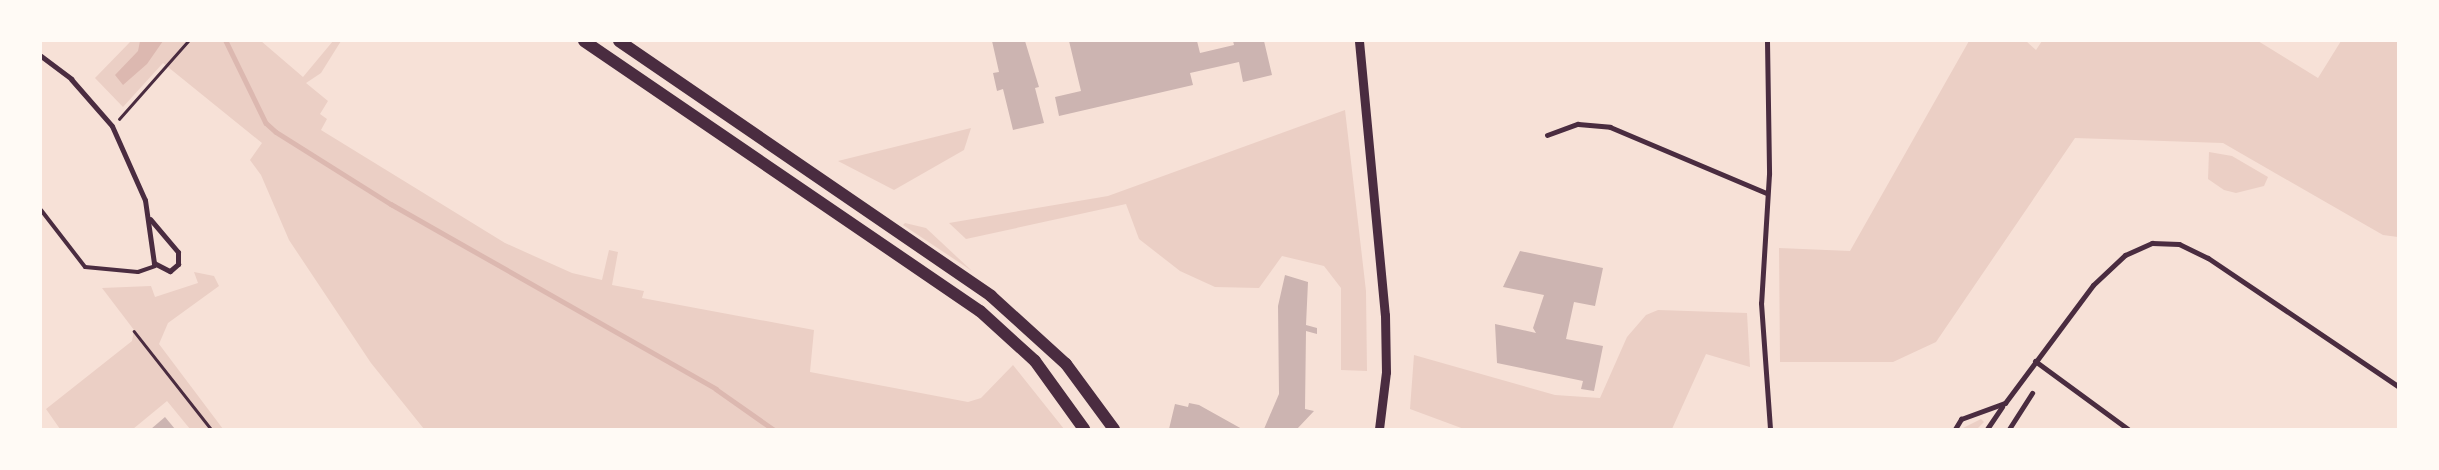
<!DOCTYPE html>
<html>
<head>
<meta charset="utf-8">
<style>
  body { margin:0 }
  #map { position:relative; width:2439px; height:470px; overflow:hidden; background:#f7e1d7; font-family:Overpass,sans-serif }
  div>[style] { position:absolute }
  .green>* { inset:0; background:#ebcfc5 }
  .water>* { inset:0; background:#dcb8b0 }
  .stream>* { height:4.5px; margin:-2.25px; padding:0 2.25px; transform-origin:2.25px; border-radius:2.25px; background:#dcb8b0 }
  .building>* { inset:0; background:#ccb4b1 }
  .path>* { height:2.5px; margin:-1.25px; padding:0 1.25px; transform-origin:1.25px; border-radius:1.25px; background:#4a2c40 }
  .service>* { height:4px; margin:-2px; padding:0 2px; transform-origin:2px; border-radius:2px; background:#4a2c40 }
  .minor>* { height:5px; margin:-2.5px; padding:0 2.5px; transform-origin:2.5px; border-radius:2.5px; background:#4a2c40 }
  .tertiary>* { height:9px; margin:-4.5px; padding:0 4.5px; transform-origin:4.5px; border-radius:4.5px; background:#4a2c40 }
  .primary>* { height:12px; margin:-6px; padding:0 6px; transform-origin:6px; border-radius:6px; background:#4a2c40 }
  span { translate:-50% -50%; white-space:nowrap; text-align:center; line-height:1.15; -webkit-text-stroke:4px #fffaf5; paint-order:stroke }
  .frame { position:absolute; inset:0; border:42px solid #fffaf5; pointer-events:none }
</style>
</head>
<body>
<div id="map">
  <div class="green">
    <div style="clip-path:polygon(131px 41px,261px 41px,303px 77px,333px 41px,341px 41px,321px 73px,306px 83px,328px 101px,320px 114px,327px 119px,321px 130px,505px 243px,572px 273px,602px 280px,609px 250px,618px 252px,612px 285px,644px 291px,642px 298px,814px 330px,810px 372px,968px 402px,981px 398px,1013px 365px,1064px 429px,424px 429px,371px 363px,289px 240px,261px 175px,250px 160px,262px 143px,163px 63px,123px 107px,95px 78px)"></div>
    <div style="clip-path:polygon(1969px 41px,2026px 41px,2036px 50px,2042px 41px,2258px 41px,2318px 78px,2341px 41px,2398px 41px,2398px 237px,2383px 235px,2223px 143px,2075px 138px,1936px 342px,1893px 362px,1780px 362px,1779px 248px,1850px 251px)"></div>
    <div style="clip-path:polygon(1345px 110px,1366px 291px,1367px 371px,1341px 370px,1341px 288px,1324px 266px,1282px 256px,1259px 288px,1215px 287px,1180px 271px,1139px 239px,1126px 204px,966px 239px,949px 223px,1108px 196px)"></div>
    <div style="clip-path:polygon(971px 128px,964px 150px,894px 190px,838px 161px)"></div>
    <div style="clip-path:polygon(2209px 152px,2232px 156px,2268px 177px,2264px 186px,2236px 193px,2224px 190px,2208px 179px)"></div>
    <div style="clip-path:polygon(905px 223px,926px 228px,972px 271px,903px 225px)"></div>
    <div style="clip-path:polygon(194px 272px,214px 276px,219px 286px,168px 323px,159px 344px,223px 429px,190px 429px,167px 401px,133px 429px,60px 429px,46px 409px,132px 341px,134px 330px,102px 288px,151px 286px,155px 297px,198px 283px)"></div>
    <div style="clip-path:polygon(1658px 310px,1747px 313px,1750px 367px,1706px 354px,1672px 429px,1464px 429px,1410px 409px,1414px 355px,1555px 395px,1600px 398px,1627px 337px,1646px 315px)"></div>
    <div style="clip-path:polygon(1981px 419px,1984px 422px,1977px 429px,1961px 429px)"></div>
  </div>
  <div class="water">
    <div style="clip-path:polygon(140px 41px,163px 41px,147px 64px,123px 85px,115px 75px,138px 51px)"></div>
  </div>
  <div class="stream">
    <div style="left:226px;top:41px;width:91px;rotate:64deg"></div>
    <div style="left:266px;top:123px;width:13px;rotate:42deg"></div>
    <div style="left:276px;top:132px;width:136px;rotate:32.1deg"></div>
    <div style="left:391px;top:204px;width:374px;rotate:29.6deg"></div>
    <div style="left:716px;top:389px;width:70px;rotate:35.1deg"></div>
  </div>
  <div class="building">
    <div style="clip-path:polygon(992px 41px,1025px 41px,1039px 87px,1035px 88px,1044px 123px,1013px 130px,1003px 89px,997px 91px,993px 73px,999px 72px)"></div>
    <div style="clip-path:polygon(1069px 41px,1197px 41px,1200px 53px,1234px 45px,1233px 41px,1264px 41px,1272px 75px,1243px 82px,1239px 62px,1190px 73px,1193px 85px,1059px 116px,1055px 97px,1081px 91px)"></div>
    <div style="clip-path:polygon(1520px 251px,1603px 268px,1595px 306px,1574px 302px,1566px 339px,1603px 346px,1594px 391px,1581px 389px,1583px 381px,1497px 363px,1495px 324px,1536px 333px,1533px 328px,1544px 295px,1503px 287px)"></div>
    <div style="clip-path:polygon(1285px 275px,1308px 282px,1306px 325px,1317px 328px,1317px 334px,1306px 331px,1305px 409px,1314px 411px,1297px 429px,1264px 429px,1279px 394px,1278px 306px)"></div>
    <div style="clip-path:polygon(1189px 403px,1199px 405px,1242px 429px,1169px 429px,1175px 404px,1188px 407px)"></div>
    <div style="clip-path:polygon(165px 417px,175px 429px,151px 429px)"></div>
  </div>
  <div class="path">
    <div style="left:119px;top:119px;width:104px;rotate:-48.5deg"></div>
    <div style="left:134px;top:331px;width:125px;rotate:51.8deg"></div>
  </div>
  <div class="service">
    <div style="left:41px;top:210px;width:72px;rotate:52.3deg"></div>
    <div style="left:85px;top:267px;width:53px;rotate:5.4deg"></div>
    <div style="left:138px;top:272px;width:18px;rotate:-19deg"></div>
  </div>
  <div class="minor">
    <div style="left:1767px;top:41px;width:133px;rotate:89.1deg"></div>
    <div style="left:1769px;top:174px;width:129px;rotate:93.5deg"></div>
    <div style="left:1761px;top:303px;width:126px;rotate:85.9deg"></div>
    <div style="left:41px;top:56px;width:38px;rotate:37deg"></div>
    <div style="left:71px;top:79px;width:62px;rotate:48.9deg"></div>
    <div style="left:112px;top:126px;width:81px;rotate:66deg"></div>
    <div style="left:145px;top:200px;width:64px;rotate:81.9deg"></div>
    <div style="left:154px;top:263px;width:18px;rotate:27deg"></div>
    <div style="left:170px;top:271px;width:11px;rotate:-41deg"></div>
    <div style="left:178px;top:264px;width:12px;rotate:-90deg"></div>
    <div style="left:178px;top:252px;width:43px;rotate:-130.3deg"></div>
    <div style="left:1547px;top:135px;width:33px;rotate:-20deg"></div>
    <div style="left:1578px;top:124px;width:32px;rotate:5deg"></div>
    <div style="left:1610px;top:127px;width:169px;rotate:22.9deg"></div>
    <div style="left:2035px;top:361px;width:115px;rotate:36.2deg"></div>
    <div style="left:1955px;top:429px;width:12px;rotate:-59deg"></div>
    <div style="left:1961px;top:419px;width:47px;rotate:-20deg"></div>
    <div style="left:2005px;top:403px;width:147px;rotate:-53.3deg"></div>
    <div style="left:2093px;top:285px;width:44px;rotate:-43.2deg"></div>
    <div style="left:2125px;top:255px;width:30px;rotate:-24deg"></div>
    <div style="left:2152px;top:243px;width:27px;rotate:2deg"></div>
    <div style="left:2179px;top:244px;width:32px;rotate:26deg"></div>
    <div style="left:2208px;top:258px;width:229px;rotate:34deg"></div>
    <div style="left:1987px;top:429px;width:27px;rotate:-56deg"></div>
    <div style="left:2009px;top:429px;width:43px;rotate:-57.4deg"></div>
  </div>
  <div class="tertiary">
    <div style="left:1359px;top:41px;width:275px;rotate:84.6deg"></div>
    <div style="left:1385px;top:315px;width:57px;rotate:89deg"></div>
    <div style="left:1386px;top:372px;width:57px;rotate:97deg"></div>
  </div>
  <div class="primary">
    <div style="left:584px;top:41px;width:479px;rotate:34.3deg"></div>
    <div style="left:980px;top:311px;width:74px;rotate:42.3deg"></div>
    <div style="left:1035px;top:361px;width:84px;rotate:54.2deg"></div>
    <div style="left:619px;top:41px;width:451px;rotate:34.4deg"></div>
    <div style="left:991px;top:296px;width:101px;rotate:42.2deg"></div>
    <div style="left:1066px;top:364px;width:81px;rotate:53.6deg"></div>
  </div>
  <div class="frame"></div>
</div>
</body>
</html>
